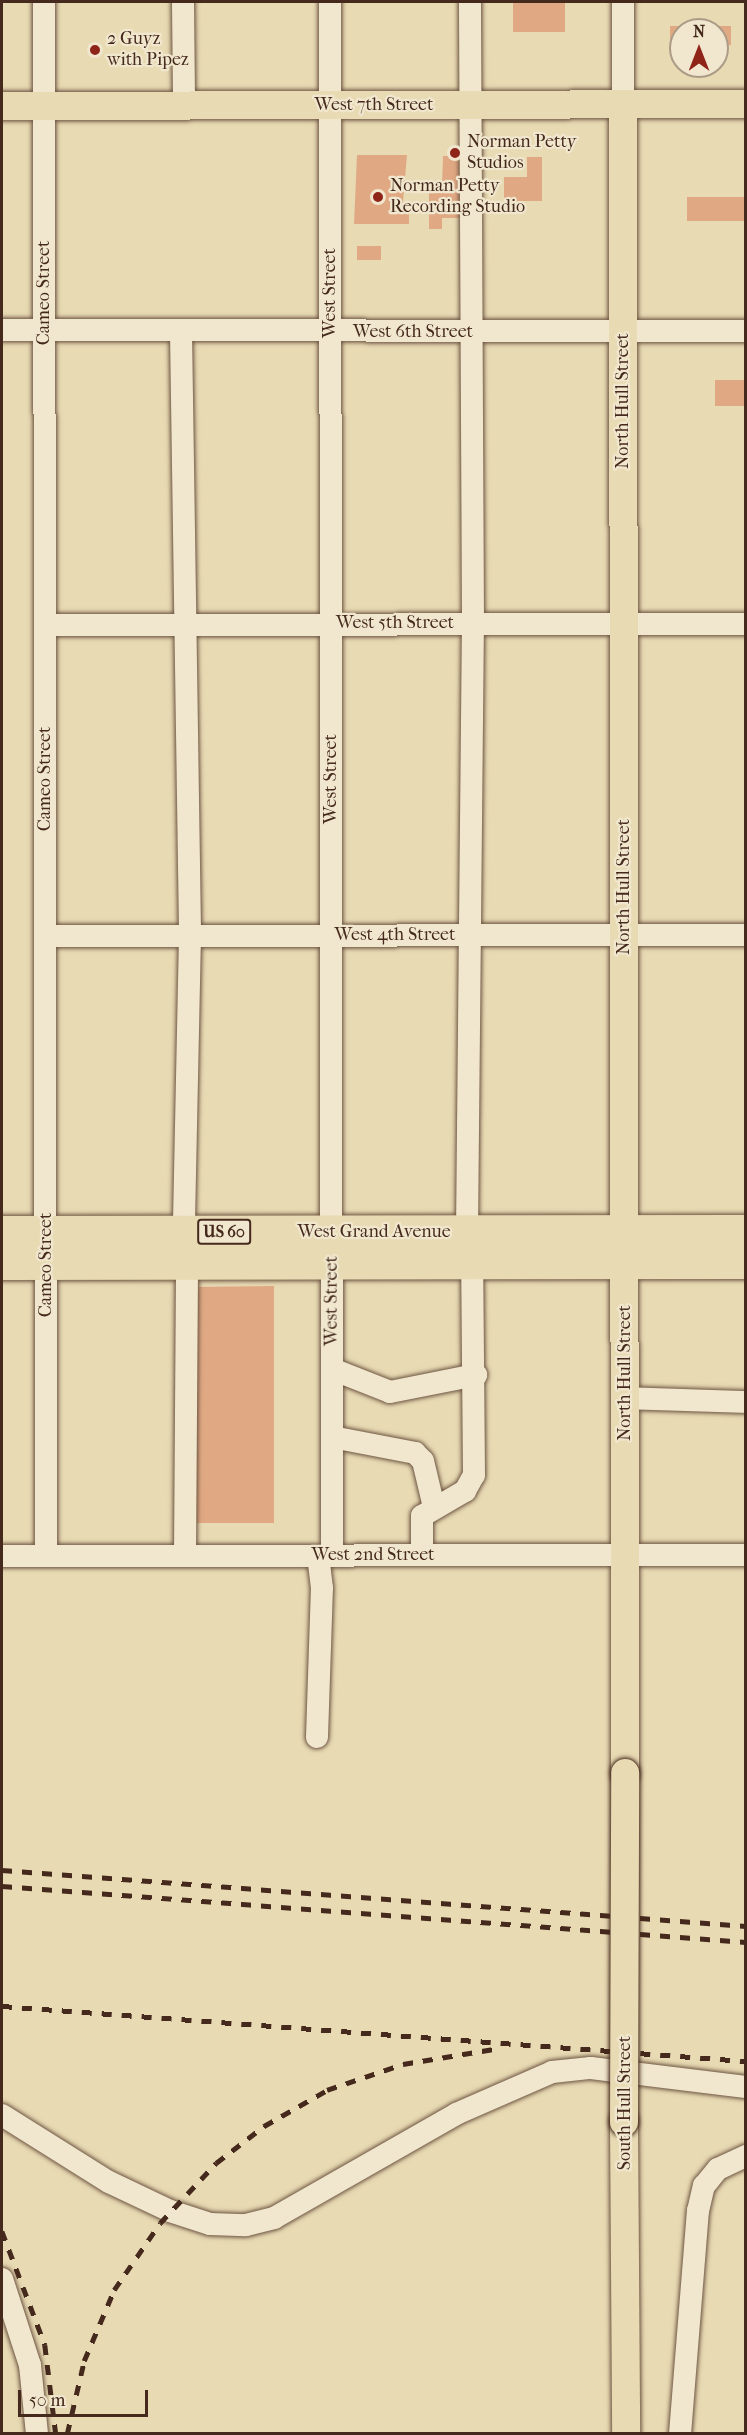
<!DOCTYPE html>
<html>
<head>
<meta charset="utf-8">
<style>
  body { margin:0 }
  #map { position:relative; width:747px; height:2435px; overflow:hidden; background:#e8dab3; font-family:"IM FELL French Canon",serif }
  div>[style] { position:absolute }
  .building>* { inset:0; background:#e0a984 }
  .roads { filter:drop-shadow(0 0 2px #6e5542) drop-shadow(0 0 2px #6e5542) }
  .minor>* { height:22px; margin:-11px; padding:0 11px; transform-origin:11px; border-radius:11px; background:#f0e7ce }
  .major>* { height:28px; margin:-14px; padding:0 14px; transform-origin:14px; border-radius:14px; background:#e8dab3 }
  .highway>* { height:33px; margin:-16.5px; padding:0 16.5px; transform-origin:16.5px; border-radius:16.5px; background:#e8dab3 }
  .rail>* { height:4.5px; margin-top:-2.25px; transform-origin:0; background:repeating-linear-gradient(90deg,#45291c 0 10px,transparent 0 20px) }
  .bridges { filter:drop-shadow(0 0 2px #45291c) drop-shadow(0 0 2px #45291c) }
  .major-bridge>* { height:28px; margin:-14px; padding:0 14px; transform-origin:14px; border-radius:14px; background:#e8dab3 }
  .dots>* { width:16px; height:16px; translate:-50% -50%; box-sizing:border-box; border:3px solid #f0e7ce; border-radius:50% }
  span { translate:-50% -50%; white-space:nowrap; text-align:center; line-height:1.15; -webkit-text-stroke:4.5px #f0e7ce; paint-order:stroke }
  .shield-label span { padding:2px 4px; background:#f0e7ce; border:2px solid; border-radius:4px; -webkit-text-stroke-width:0 }
  .shield-label { font-size:16px; color:#45291c; font-weight:700 }
  .poi-label { font-size:18px; color:#45291c }
  .left { translate:0 -50%; text-align:left }
  .street-label { font-size:18px; color:#45291c }
  .frame { position:absolute; inset:0; border:3px solid #45291c; pointer-events:none }
  .north { position:absolute; left:669px; top:18px; width:60px; height:60px; box-sizing:border-box; background:#f0e7ce; border:2px solid #ac9b87; border-radius:50%; rotate:0deg; font-size:16px; font-weight:700; line-height:24px; text-align:center; color:#45291c }
  .north::after { content:''; display:block; margin:auto; width:21px; height:27px; background:#8f2418; clip-path:polygon(50% 0,100% 100%,50% 72%,0 100%) }
  .scale { position:absolute; left:18px; top:2390px; width:130px; height:27px; box-sizing:border-box; border:3px solid #45291c; border-top:0; padding-left:8px; font-size:18px; line-height:21px; white-space:nowrap; color:#45291c; -webkit-text-stroke:4px #f0e7ce; paint-order:stroke }
</style>
</head>
<body>
<div id="map">
  <div class="building">
    <div style="clip-path:polygon(513px 2px,565px 2px,565px 32px,513px 32px)"></div>
    <div style="clip-path:polygon(670px 26px,731px 26px,731px 45px,717px 45px,717px 30px,681px 30px,681px 45px,670px 45px)"></div>
    <div style="clip-path:polygon(357px 155px,407px 155px,402px 213px,409px 213px,409px 224px,354px 224px)"></div>
    <div style="clip-path:polygon(443px 156px,468px 156px,465px 218px,442px 218px,442px 229px,429px 229px,429px 186px,442px 186px)"></div>
    <div style="clip-path:polygon(527px 157px,542px 157px,542px 201px,504px 201px,504px 177px,527px 177px)"></div>
    <div style="clip-path:polygon(687px 197px,746px 197px,746px 221px,687px 221px)"></div>
    <div style="clip-path:polygon(357px 246px,381px 246px,381px 260px,357px 260px)"></div>
    <div style="clip-path:polygon(715px 380px,746px 380px,746px 406px,715px 406px)"></div>
    <div style="clip-path:polygon(274px 1286px,274px 1523px,193px 1523px,192px 1287px)"></div>
  </div>
  <div class="roads">
    <div class="minor">
      <div style="left:44px;top:2px;width:1554px;rotate:89.93deg"></div>
      <div style="left:183px;top:2px;width:103px;rotate:89.4deg"></div>
      <div style="left:330px;top:2px;width:1554px;rotate:89.93deg"></div>
      <div style="left:623px;top:2px;width:102px;rotate:90deg"></div>
      <div style="left:2px;top:330px;width:744px;rotate:0.08deg"></div>
      <div style="left:181px;top:332px;width:603px;rotate:89.14deg"></div>
      <div style="left:190px;top:935px;width:296px;rotate:91.2deg"></div>
      <div style="left:45px;top:625px;width:701px;rotate:-0.08deg"></div>
      <div style="left:45px;top:936px;width:701px;rotate:-0.08deg"></div>
      <div style="left:467px;top:1232px;width:609px;rotate:-89.44deg"></div>
      <div style="left:473px;top:623px;width:621px;rotate:-90.28deg"></div>
      <div style="left:332px;top:1369px;width:62px;rotate:21.6deg"></div>
      <div style="left:390px;top:1392px;width:88px;rotate:-11.2deg"></div>
      <div style="left:625px;top:1398px;width:121px;rotate:1.9deg"></div>
      <div style="left:332px;top:1437px;width:85px;rotate:10.9deg"></div>
      <div style="left:415px;top:1453px;width:11px;rotate:45deg"></div>
      <div style="left:423px;top:1461px;width:47px;rotate:76.6deg"></div>
      <div style="left:422px;top:1555px;width:39px;rotate:-90deg"></div>
      <div style="left:422px;top:1516px;width:50px;rotate:-30.2deg"></div>
      <div style="left:465px;top:1491px;width:18px;rotate:-61deg"></div>
      <div style="left:474px;top:1475px;width:213px;rotate:-90.5deg"></div>
      <div style="left:2px;top:1556px;width:744px;rotate:-0.08deg"></div>
      <div style="left:185px;top:1556px;width:294px;rotate:-89.6deg"></div>
      <div style="left:317px;top:1737px;width:149px;rotate:-88.1deg"></div>
      <div style="left:322px;top:1588px;width:32px;rotate:-97deg"></div>
      <div style="left:2px;top:2115px;width:126px;rotate:32.1deg"></div>
      <div style="left:109px;top:2182px;width:68px;rotate:25.4deg"></div>
      <div style="left:170px;top:2211px;width:42px;rotate:18deg"></div>
      <div style="left:210px;top:2224px;width:36px;rotate:2deg"></div>
      <div style="left:246px;top:2225px;width:29px;rotate:-14deg"></div>
      <div style="left:274px;top:2218px;width:210px;rotate:-29.7deg"></div>
      <div style="left:456px;top:2114px;width:105px;rotate:-23.6deg"></div>
      <div style="left:552px;top:2072px;width:39px;rotate:-6deg"></div>
      <div style="left:591px;top:2068px;width:156px;rotate:7deg"></div>
      <div style="left:2px;top:2279px;width:90px;rotate:72deg"></div>
      <div style="left:30px;top:2365px;width:69px;rotate:84.2deg"></div>
      <div style="left:680px;top:2434px;width:224px;rotate:-85.4deg"></div>
      <div style="left:698px;top:2211px;width:26px;rotate:-77deg"></div>
      <div style="left:704px;top:2186px;width:22px;rotate:-51deg"></div>
      <div style="left:718px;top:2169px;width:31px;rotate:-25deg"></div>
    </div>
    <div class="major">
      <div style="left:623px;top:104px;width:1669px;rotate:89.93deg"></div>
      <div style="left:2px;top:106px;width:744px;rotate:-0.15deg"></div>
      <div style="left:624px;top:2122px;width:312px;rotate:89.6deg"></div>
    </div>
    <div class="highway">
      <div style="left:2px;top:1232px;width:744px;rotate:-0.08deg"></div>
      <div style="left:2px;top:1263px;width:744px;rotate:-0.08deg"></div>
    </div>
  </div>
  <div class="rail">
    <div style="left:2px;top:1870px;width:746px;rotate:4.3deg"></div>
    <div style="left:2px;top:1886px;width:746px;rotate:4.3deg"></div>
    <div style="left:2px;top:2006px;width:746px;rotate:4.23deg"></div>
    <div style="left:2px;top:2231px;width:122px;rotate:69.3deg"></div>
    <div style="left:45px;top:2345px;width:90px;rotate:83deg"></div>
    <div style="left:67px;top:2434px;width:75px;rotate:-76.9deg"></div>
    <div style="left:84px;top:2361px;width:77px;rotate:-67.1deg"></div>
    <div style="left:114px;top:2290px;width:81px;rotate:-55.5deg"></div>
    <div style="left:160px;top:2223px;width:82px;rotate:-47deg"></div>
    <div style="left:216px;top:2163px;width:61px;rotate:-37.6deg"></div>
    <div style="left:264px;top:2126px;width:73px;rotate:-29.7deg"></div>
    <div style="left:327px;top:2090px;width:80px;rotate:-18.9deg"></div>
    <div style="left:403px;top:2064px;width:92px;rotate:-9.4deg"></div>
  </div>
  <div class="bridges">
    <div class="major-bridge">
      <div style="left:624px;top:2122px;width:349px;rotate:-89.8deg"></div>
    </div>
  </div>
  <div class="dots">
    <div style="left:95px;top:50px;background:#8f2418"></div>
    <div style="left:455px;top:153px;background:#8f2418"></div>
    <div style="left:378px;top:197px;background:#8f2418"></div>
  </div>
  <div class="shield-label">
    <span style="left:224px;top:1232px">US 60</span>
  </div>
  <div class="poi-label">
    <span class="left" style="left:107px;top:50px">2 Guyz<br>with Pipez</span>
    <span class="left" style="left:467px;top:153px">Norman Petty<br>Studios</span>
    <span class="left" style="left:390px;top:197px">Norman Petty<br>Recording Studio</span>
  </div>
  <div class="street-label">
    <span style="left:374px;top:105px">West 7th Street</span>
    <span style="left:44px;top:293px;rotate:-90deg">Cameo Street</span>
    <span style="left:330px;top:293px;rotate:-90deg">West Street</span>
    <span style="left:413px;top:332px">West 6th Street</span>
    <span style="left:623px;top:401px;rotate:-90deg">North Hull Street</span>
    <span style="left:395px;top:623px">West 5th Street</span>
    <span style="left:45px;top:779px;rotate:-90deg">Cameo Street</span>
    <span style="left:331px;top:779px;rotate:-90deg">West Street</span>
    <span style="left:624px;top:887px;rotate:-90deg">North Hull Street</span>
    <span style="left:395px;top:935px">West 4th Street</span>
    <span style="left:374px;top:1232px">West Grand Avenue</span>
    <span style="left:46px;top:1265px;rotate:-90deg">Cameo Street</span>
    <span style="left:332px;top:1301px;rotate:-90deg">West Street</span>
    <span style="left:625px;top:1373px;rotate:-90deg">North Hull Street</span>
    <span style="left:373px;top:1555px">West 2nd Street</span>
    <span style="left:625px;top:2103px;rotate:-90deg">South Hull Street</span>
  </div>
  <div class="frame"></div>
  <div class="north">N</div>
  <div class="scale">50 m</div>
</div>
</body>
</html>
